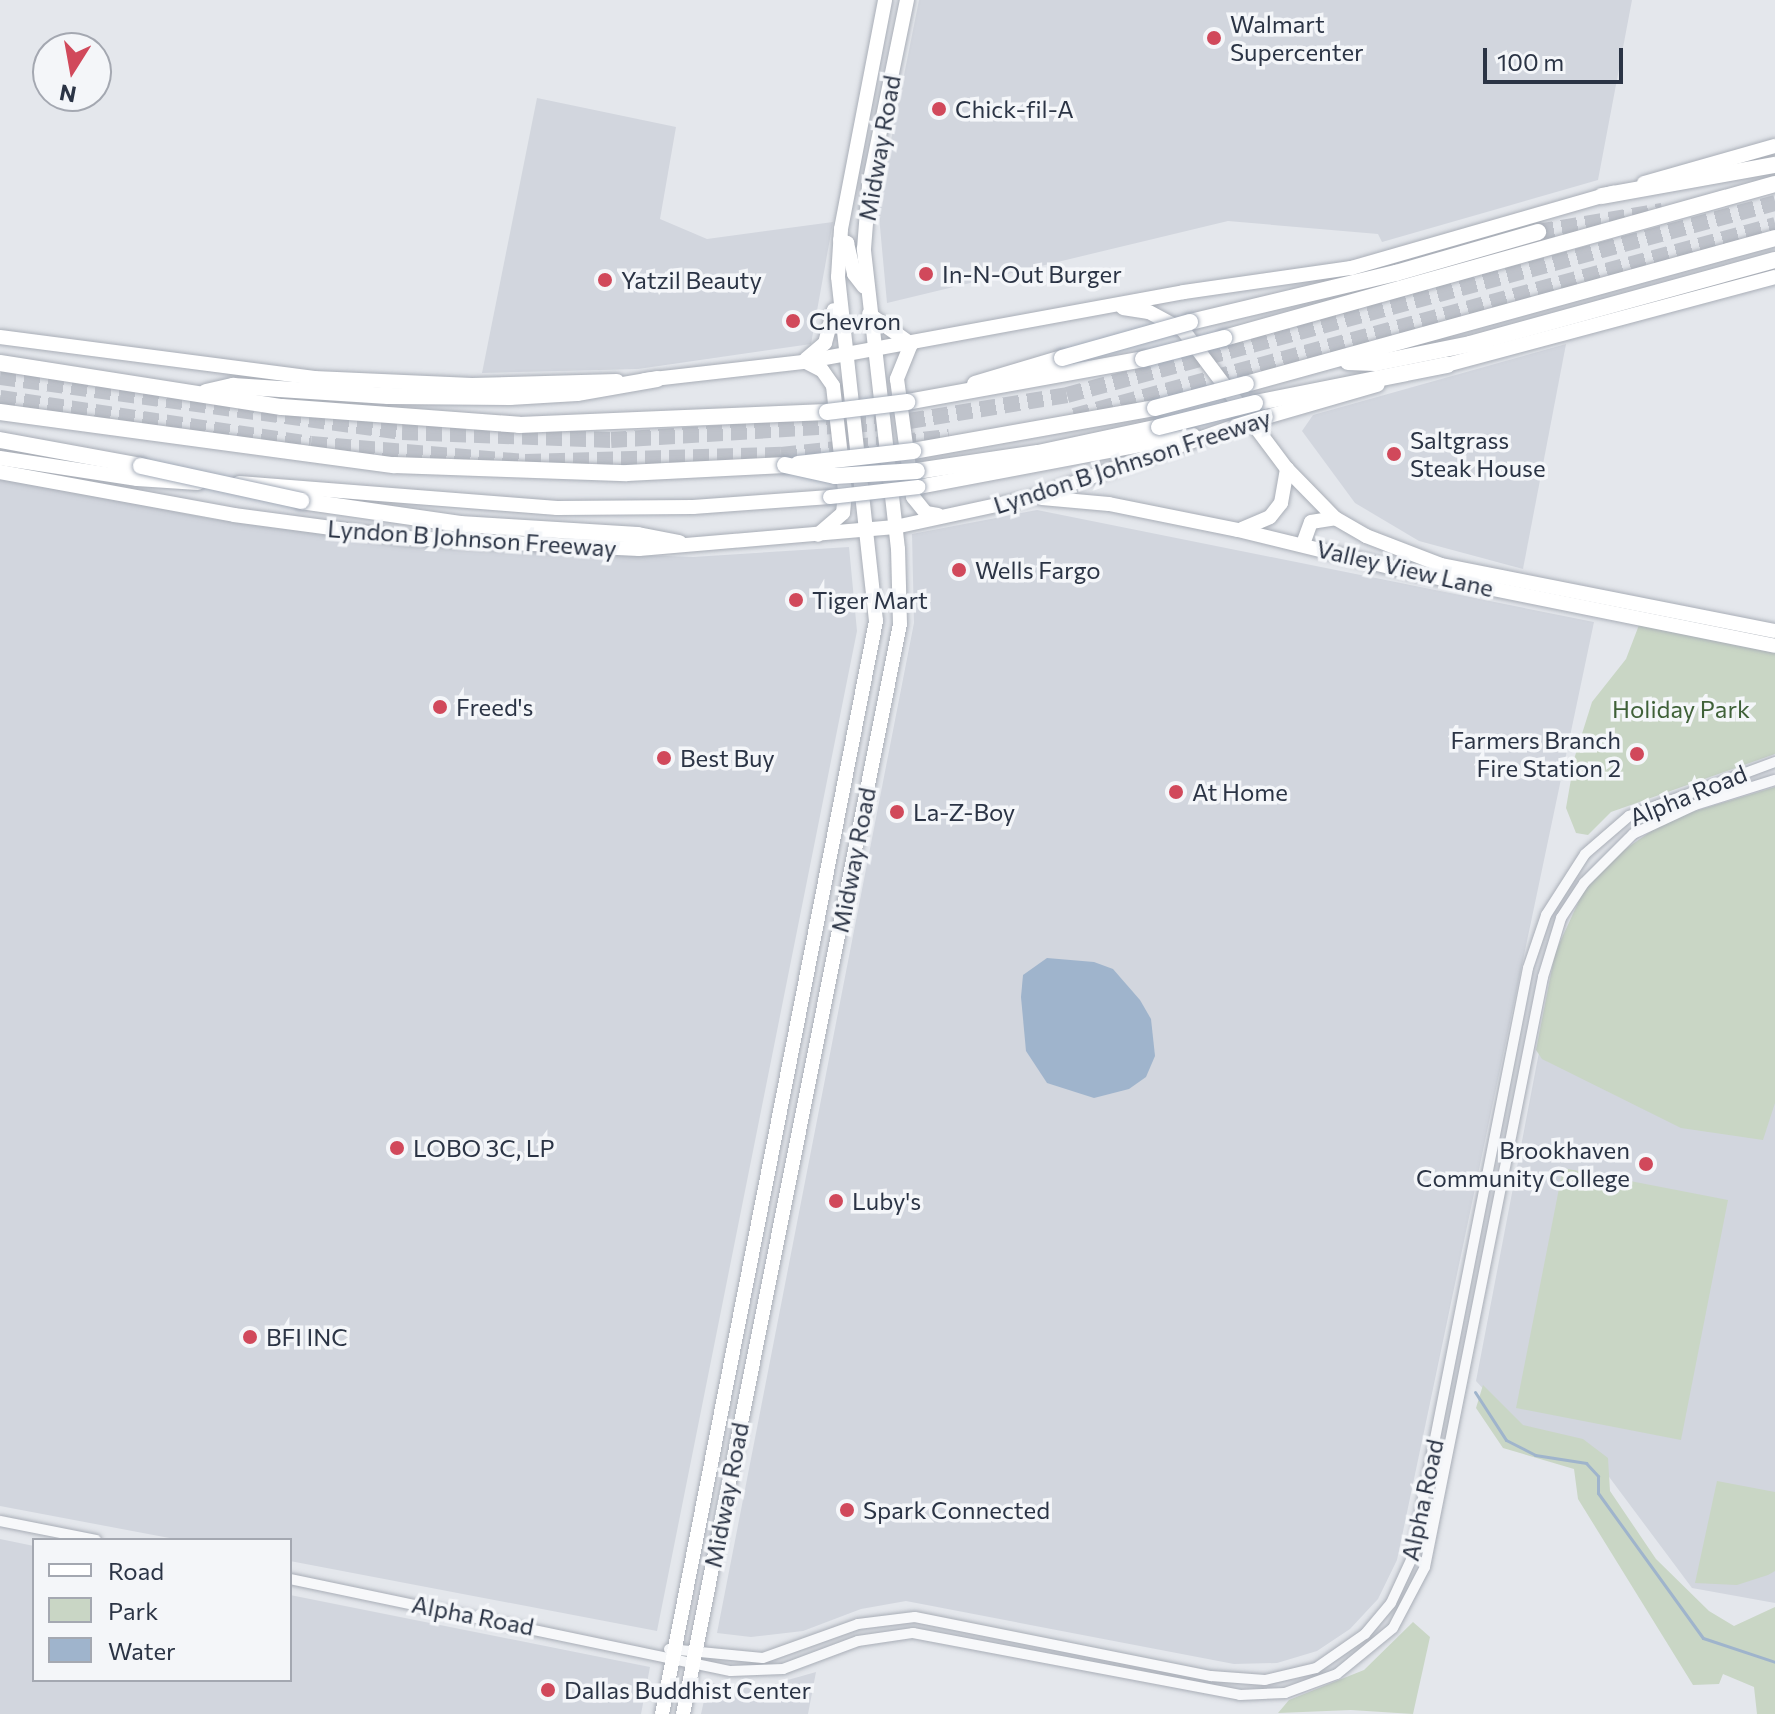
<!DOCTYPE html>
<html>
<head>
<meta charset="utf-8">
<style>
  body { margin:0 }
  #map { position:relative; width:1775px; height:1714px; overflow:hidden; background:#e4e7ec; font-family:Commissioner,sans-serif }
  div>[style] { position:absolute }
  .built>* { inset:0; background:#d2d6de }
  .green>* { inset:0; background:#c9d6c5 }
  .water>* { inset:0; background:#9fb4cc }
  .stream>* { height:3px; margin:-1.5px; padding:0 1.5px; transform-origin:1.5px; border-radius:1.5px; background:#9fb4cc }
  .highway-tunnel>* { height:16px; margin-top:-8px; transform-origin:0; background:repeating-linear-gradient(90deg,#bfc3cb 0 16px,transparent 0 24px) }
  .roads { filter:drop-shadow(0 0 2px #a9aeb7) drop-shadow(0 0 2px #a9aeb7) }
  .minor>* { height:10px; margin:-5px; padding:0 5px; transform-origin:5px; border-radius:5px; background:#f7f8fa }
  .major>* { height:14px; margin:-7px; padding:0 7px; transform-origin:7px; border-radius:7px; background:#fff }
  .highway>* { height:16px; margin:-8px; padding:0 8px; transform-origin:8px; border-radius:8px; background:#fff }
  .bridges { filter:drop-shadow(0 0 2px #a3abb8) drop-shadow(0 0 2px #a3abb8) }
  .major-bridge>* { height:14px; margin:-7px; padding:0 7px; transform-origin:7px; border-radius:7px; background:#fff }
  .highway-bridge>* { height:16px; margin:-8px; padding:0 8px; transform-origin:8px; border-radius:8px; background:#fff }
  .dots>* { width:22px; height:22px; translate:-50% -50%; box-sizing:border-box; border:4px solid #f4f6f9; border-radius:50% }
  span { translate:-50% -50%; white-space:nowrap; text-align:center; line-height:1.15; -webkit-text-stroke:7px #f4f6f9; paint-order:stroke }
  .poi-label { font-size:24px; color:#2b3445 }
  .left { translate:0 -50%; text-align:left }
  .right { translate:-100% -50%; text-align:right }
  .street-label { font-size:24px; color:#2b3445 }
  .park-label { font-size:24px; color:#3f6138 }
  .legend { position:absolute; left:32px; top:1538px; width:260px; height:144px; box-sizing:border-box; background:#f4f6f9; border:2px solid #a4a8b1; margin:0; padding:10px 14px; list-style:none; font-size:24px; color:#2b3445 }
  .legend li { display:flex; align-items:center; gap:16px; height:40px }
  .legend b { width:40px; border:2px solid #a4a8b1 }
  .north { position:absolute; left:32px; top:32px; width:80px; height:80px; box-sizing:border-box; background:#f4f6f9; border:2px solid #a4a8b1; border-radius:50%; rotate:191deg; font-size:22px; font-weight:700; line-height:32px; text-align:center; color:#2b3445 }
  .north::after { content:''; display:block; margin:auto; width:28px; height:36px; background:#d1495b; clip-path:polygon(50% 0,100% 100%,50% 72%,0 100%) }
  .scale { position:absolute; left:1483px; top:48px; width:140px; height:36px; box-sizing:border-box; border:4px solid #2b3445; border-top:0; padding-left:10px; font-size:24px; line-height:28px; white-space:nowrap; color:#2b3445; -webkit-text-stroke:6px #f4f6f9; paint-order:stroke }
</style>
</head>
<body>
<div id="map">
  <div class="built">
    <div style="clip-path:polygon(919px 0,1632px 0,1598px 180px,1382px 242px,1378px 234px,1228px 221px,887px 303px,878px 205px)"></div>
    <div style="clip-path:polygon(537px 98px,676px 127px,660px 219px,707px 239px,833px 222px,811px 344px,638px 369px,482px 373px)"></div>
    <div style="clip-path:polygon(1566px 344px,1523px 569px,1419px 541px,1355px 503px,1302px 431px,1313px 415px)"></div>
    <div style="clip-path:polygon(0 477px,212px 519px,529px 551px,693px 557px,849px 547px,857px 631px,657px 1631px,290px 1561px,290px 1540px,180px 1540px,0 1506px)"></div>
    <div style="clip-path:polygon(1037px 510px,1594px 622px,1397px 1560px,1378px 1599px,1350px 1629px,1317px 1651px,1277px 1663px,1234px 1664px,906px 1601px,861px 1609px,803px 1631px,751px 1637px,717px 1633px,914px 623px,912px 534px)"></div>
    <div style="clip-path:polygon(1775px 791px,1775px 1603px,1692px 1588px,1586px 1446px,1521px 1430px,1476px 1381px,1559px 948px)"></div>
    <div style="clip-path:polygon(0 1539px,34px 1546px,34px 1680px,290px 1680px,290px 1595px,650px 1667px,641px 1714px,0 1714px)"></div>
    <div style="clip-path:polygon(816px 1672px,808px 1714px,701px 1714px,708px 1683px,763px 1687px)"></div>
  </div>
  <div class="green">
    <div style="clip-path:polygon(1639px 625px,1775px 653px,1775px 754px,1611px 812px,1588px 835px,1576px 833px,1566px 808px,1575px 756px,1592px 702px,1626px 659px)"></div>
    <div style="clip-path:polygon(1775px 787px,1775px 1103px,1763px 1140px,1681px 1128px,1542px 1059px,1536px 1050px,1555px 953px,1583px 892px,1621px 852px,1669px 819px)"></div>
    <div style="clip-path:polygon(1563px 1168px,1728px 1200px,1681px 1440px,1516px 1408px)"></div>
    <div style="clip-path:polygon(1483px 1385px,1523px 1425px,1583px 1439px,1608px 1458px,1610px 1491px,1656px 1559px,1709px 1611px,1734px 1626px,1775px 1607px,1775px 1714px,1757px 1714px,1754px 1687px,1723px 1674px,1719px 1684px,1693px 1685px,1578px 1499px,1574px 1469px,1503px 1448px,1476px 1408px)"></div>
    <div style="clip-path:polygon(1717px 1481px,1775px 1492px,1775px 1571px,1768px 1575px,1737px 1585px,1695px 1583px)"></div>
    <div style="clip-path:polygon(1413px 1622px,1430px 1637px,1413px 1714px,1351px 1710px,1278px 1713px,1289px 1700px,1364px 1670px)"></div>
  </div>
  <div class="water">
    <div style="clip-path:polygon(1047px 958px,1094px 962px,1113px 969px,1140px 1000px,1151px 1019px,1155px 1056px,1146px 1077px,1129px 1089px,1094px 1098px,1047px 1083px,1026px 1051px,1021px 997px,1023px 975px)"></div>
  </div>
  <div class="stream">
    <div style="left:1475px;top:1392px;width:57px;rotate:57.1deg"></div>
    <div style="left:1506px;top:1440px;width:33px;rotate:27deg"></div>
    <div style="left:1535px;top:1455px;width:52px;rotate:8.9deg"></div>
    <div style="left:1586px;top:1463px;width:18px;rotate:47deg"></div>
    <div style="left:1598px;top:1476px;width:17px;rotate:90deg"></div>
    <div style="left:1598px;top:1493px;width:179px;rotate:54.1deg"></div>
    <div style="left:1703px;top:1638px;width:76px;rotate:18.4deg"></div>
  </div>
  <div class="highway-tunnel">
    <div style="left:1538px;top:232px;width:126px;rotate:-9.6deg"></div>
    <div style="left:0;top:377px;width:406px;rotate:7.8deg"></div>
    <div style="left:402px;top:432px;width:209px;rotate:2.2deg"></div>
    <div style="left:611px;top:440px;width:299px;rotate:-3.6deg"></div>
    <div style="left:909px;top:421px;width:160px;rotate:-9.3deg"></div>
    <div style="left:1067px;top:395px;width:734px;rotate:-15.17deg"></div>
    <div style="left:0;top:398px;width:314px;rotate:8.4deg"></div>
    <div style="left:311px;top:444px;width:215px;rotate:4.8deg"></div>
    <div style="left:525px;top:462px;width:256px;rotate:-1.6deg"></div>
    <div style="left:781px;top:455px;width:169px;rotate:-6.1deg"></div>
    <div style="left:1074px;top:416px;width:727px;rotate:-15.24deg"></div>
  </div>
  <div class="roads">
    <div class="minor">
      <div style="left:0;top:1521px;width:98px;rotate:11.2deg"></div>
      <div style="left:290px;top:1579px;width:450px;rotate:11.8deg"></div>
      <div style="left:731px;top:1671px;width:52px;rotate:-2.2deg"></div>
      <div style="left:783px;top:1669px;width:80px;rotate:-20.5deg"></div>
      <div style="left:858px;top:1641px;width:56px;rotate:-8.3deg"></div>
      <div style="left:913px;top:1633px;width:333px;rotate:10.7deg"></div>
      <div style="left:1240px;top:1695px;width:45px;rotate:-2.5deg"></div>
      <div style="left:1285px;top:1693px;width:55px;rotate:-20.1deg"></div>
      <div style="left:1337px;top:1674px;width:72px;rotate:-39.4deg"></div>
      <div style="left:1393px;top:1628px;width:69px;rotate:-62.3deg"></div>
      <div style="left:1425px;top:1567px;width:602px;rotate:-78.69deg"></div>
      <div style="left:1543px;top:977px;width:62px;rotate:-73deg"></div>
      <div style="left:1561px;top:918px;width:42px;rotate:-56.7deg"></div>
      <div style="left:1584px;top:883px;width:69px;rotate:-45deg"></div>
      <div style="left:1633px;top:834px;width:68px;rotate:-25.1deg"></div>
      <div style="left:1695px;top:805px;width:84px;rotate:-17.4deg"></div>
      <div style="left:669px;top:1649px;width:94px;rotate:5.5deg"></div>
      <div style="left:763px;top:1658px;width:101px;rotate:-19.7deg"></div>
      <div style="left:858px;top:1624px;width:57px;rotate:-7deg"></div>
      <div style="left:915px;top:1617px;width:302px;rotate:11.3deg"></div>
      <div style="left:1211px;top:1676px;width:54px;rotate:4.2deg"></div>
      <div style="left:1265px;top:1680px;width:52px;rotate:-13.2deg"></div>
      <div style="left:1316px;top:1668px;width:60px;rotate:-34.8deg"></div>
      <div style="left:1365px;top:1634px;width:40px;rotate:-50deg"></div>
      <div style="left:1391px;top:1603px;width:47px;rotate:-65.1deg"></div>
      <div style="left:1411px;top:1560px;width:603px;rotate:-78.82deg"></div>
      <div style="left:1528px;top:968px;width:56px;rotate:-71.2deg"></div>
      <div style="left:1546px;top:915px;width:72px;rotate:-57.4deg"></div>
      <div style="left:1585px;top:854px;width:58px;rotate:-40.8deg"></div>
      <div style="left:1629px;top:816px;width:156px;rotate:-20.3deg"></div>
    </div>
    <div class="major">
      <div style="left:1644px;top:183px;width:136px;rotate:-15.8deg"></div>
      <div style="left:840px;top:240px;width:8px;rotate:23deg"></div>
      <div style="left:847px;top:243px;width:32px;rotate:77deg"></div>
      <div style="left:854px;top:274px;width:16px;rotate:52deg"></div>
      <div style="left:1123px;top:308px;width:26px;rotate:9deg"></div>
      <div style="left:1149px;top:312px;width:38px;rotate:28deg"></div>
      <div style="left:1183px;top:330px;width:174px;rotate:53.2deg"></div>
      <div style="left:1287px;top:469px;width:69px;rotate:45.6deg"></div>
      <div style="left:1335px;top:518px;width:36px;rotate:30deg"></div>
      <div style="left:1366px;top:536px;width:80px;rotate:21.1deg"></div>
      <div style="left:1441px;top:565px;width:340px;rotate:11.2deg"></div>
      <div style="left:869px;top:314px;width:52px;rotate:35.5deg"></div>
      <div style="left:0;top:337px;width:317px;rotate:7.4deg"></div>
      <div style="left:314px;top:378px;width:158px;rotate:2.5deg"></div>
      <div style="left:472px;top:385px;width:145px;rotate:-1.6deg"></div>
      <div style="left:911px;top:344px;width:38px;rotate:112deg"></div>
      <div style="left:897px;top:379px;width:119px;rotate:82.3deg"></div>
      <div style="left:913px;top:497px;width:21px;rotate:51deg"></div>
      <div style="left:926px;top:513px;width:12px;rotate:9deg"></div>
      <div style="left:806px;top:359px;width:25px;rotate:-40deg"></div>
      <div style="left:825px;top:343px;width:34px;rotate:-75deg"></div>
      <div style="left:806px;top:362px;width:18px;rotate:27deg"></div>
      <div style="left:822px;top:370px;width:19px;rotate:55deg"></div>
      <div style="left:833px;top:386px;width:106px;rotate:83.5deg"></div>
      <div style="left:845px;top:491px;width:22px;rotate:95deg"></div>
      <div style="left:843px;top:513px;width:33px;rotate:139deg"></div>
      <div style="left:1439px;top:367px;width:348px;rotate:-15deg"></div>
      <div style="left:645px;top:380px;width:159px;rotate:-6.5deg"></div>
      <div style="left:803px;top:362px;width:387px;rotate:-10.4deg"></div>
      <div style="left:1184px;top:292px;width:169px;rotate:-8.2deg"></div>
      <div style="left:1351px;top:268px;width:273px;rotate:-16deg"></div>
      <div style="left:1266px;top:417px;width:116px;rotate:-16.1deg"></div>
      <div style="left:0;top:458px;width:139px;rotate:8.7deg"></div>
      <div style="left:137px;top:479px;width:61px;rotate:3.8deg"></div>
      <div style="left:0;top:472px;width:238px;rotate:10.4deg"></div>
      <div style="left:234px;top:515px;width:174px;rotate:7.6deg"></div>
      <div style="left:406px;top:538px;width:233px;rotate:2.7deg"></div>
      <div style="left:639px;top:549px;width:257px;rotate:-4.9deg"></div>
      <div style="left:895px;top:527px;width:142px;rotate:-12.2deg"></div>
      <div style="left:1034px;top:497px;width:214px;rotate:-19.4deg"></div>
      <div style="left:239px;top:483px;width:319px;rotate:4.5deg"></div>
      <div style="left:557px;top:508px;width:136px;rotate:-0.4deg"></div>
      <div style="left:693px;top:507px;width:137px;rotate:-4.2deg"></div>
      <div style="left:918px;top:487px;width:280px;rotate:-10.7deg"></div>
      <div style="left:1042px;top:498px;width:67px;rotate:5.1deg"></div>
      <div style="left:1109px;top:504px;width:132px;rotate:11.4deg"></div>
      <div style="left:1238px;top:530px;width:181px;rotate:13.7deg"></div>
      <div style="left:1414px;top:573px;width:368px;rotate:11.4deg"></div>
      <div style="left:1242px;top:529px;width:30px;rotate:-23deg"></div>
      <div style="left:1270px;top:517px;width:18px;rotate:-52deg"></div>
      <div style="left:1281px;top:503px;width:35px;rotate:-80deg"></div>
      <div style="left:1303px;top:544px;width:23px;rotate:-70deg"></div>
      <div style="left:1311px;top:522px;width:24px;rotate:-9deg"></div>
      <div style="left:662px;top:1714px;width:1114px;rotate:-78.92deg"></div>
      <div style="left:876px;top:621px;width:346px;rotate:-96.3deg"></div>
      <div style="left:838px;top:277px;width:48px;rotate:-86.4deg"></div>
      <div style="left:841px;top:229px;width:233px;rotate:-79.1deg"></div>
      <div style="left:683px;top:1714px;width:1111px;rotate:-78.74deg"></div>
      <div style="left:900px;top:624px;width:75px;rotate:-91.5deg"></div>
      <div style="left:898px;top:549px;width:302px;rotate:-96.5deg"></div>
      <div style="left:864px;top:249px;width:64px;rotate:-85.5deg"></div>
      <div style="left:869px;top:185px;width:189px;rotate:-78.4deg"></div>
    </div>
    <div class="highway">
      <div style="left:1602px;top:196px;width:176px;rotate:-10.2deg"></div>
      <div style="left:1190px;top:322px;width:212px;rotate:-13.4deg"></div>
      <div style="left:1396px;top:273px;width:148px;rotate:-16.1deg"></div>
      <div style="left:1224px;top:338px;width:572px;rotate:-15.62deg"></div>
      <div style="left:1348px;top:362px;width:28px;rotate:2deg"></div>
      <div style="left:1376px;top:363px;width:96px;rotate:-11.4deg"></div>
      <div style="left:1470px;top:344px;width:316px;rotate:-15.4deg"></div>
      <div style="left:0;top:363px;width:285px;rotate:8.9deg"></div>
      <div style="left:282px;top:407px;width:238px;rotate:4.3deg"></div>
      <div style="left:519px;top:425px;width:308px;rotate:-2.4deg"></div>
      <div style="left:975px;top:384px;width:91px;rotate:-16.6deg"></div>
      <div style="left:1246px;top:384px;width:549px;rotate:-15.43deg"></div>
      <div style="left:206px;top:392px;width:28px;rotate:-13deg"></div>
      <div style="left:233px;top:386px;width:155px;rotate:3.7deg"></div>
      <div style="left:388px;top:396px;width:122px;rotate:0.5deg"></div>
      <div style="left:510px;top:397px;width:67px;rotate:-3.4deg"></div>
      <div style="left:577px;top:393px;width:81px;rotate:-9.9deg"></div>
      <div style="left:907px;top:402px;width:240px;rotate:-10.3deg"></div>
      <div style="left:1255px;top:403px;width:196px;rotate:-11.2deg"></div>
      <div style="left:0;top:412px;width:398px;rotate:7.7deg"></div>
      <div style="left:394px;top:465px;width:233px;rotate:2deg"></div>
      <div style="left:627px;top:473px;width:158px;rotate:-2.9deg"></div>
      <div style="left:0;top:440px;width:143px;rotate:10.4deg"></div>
      <div style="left:913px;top:451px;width:246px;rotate:-10.1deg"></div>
      <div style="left:917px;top:471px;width:122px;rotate:-8.5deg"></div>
      <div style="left:1038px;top:453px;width:124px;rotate:-12.1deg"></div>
      <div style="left:301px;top:501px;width:161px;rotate:8.2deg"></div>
      <div style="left:460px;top:524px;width:178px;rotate:3.5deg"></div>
      <div style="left:638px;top:535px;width:42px;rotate:11deg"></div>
    </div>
  </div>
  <div class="bridges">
    <div class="major-bridge">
      <div style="left:1236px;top:426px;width:31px;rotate:-17deg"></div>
      <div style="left:830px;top:497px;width:89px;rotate:-6.5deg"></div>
    </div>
    <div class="highway-bridge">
      <div style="left:1062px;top:358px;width:133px;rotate:-15.7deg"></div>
      <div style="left:1143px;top:359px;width:84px;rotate:-14.5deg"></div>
      <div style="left:1155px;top:408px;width:94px;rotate:-14.8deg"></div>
      <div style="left:827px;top:412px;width:81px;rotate:-7.1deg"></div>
      <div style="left:1159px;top:427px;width:99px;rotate:-14deg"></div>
      <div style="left:798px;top:464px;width:116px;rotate:-6.4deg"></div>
      <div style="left:785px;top:465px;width:51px;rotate:12.4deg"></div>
      <div style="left:835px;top:476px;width:82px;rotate:-3.5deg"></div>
      <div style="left:141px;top:466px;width:164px;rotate:12.3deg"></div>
    </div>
  </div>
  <div class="dots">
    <div style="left:1214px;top:38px;background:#d1495b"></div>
    <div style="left:939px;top:109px;background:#d1495b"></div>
    <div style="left:926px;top:274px;background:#d1495b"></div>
    <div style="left:605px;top:280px;background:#d1495b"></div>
    <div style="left:793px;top:321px;background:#d1495b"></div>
    <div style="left:1394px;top:454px;background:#d1495b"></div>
    <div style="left:959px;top:570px;background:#d1495b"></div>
    <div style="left:796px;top:600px;background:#d1495b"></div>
    <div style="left:440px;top:707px;background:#d1495b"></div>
    <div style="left:1637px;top:754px;background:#d1495b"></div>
    <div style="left:664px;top:758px;background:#d1495b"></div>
    <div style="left:1176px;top:792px;background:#d1495b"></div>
    <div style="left:897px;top:812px;background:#d1495b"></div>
    <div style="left:397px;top:1148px;background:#d1495b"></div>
    <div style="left:1646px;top:1164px;background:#d1495b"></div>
    <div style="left:836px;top:1201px;background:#d1495b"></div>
    <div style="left:250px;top:1337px;background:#d1495b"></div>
    <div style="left:847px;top:1510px;background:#d1495b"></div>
    <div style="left:548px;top:1690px;background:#d1495b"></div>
  </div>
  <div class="poi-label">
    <span class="left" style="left:1230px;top:38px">Walmart<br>Supercenter</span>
    <span class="left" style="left:955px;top:109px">Chick-fil-A</span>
    <span class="left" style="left:942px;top:274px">In-N-Out Burger</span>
    <span class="left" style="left:621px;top:280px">Yatzil Beauty</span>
    <span class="left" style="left:809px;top:321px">Chevron</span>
    <span class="left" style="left:1410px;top:454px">Saltgrass<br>Steak House</span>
    <span class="left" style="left:975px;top:570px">Wells Fargo</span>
    <span class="left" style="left:812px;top:600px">Tiger Mart</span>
    <span class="left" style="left:456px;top:707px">Freed's</span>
    <span class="right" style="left:1621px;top:754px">Farmers Branch<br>Fire Station 2</span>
    <span class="left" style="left:680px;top:758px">Best Buy</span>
    <span class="left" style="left:1192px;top:792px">At Home</span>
    <span class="left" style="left:913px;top:812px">La-Z-Boy</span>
    <span class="left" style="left:413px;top:1148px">LOBO 3C, LP</span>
    <span class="right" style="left:1630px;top:1164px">Brookhaven<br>Community College</span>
    <span class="left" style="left:852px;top:1201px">Luby's</span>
    <span class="left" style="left:266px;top:1337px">BFI INC</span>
    <span class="left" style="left:863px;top:1510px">Spark Connected</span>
    <span class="left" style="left:564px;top:1690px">Dallas Buddhist Center</span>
  </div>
  <div class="street-label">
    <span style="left:879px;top:148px;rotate:-80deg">Midway Road</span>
    <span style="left:1132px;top:461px;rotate:-18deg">Lyndon B Johnson Freeway</span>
    <span style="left:472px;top:538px;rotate:4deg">Lyndon B Johnson Freeway</span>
    <span style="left:1405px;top:568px;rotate:13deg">Valley View Lane</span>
    <span style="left:1688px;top:795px;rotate:-22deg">Alpha Road</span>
    <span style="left:853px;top:860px;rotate:-79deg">Midway Road</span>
    <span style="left:726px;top:1495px;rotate:-79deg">Midway Road</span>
    <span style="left:1422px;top:1500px;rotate:-78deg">Alpha Road</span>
    <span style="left:473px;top:1615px;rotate:11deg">Alpha Road</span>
  </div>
  <div class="park-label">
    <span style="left:1681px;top:709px">Holiday Park</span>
  </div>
  <ul class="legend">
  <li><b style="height:10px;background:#fff"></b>Road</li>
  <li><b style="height:22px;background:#c9d6c5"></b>Park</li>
  <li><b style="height:22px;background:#9fb4cc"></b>Water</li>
  </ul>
  <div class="north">N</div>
  <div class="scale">100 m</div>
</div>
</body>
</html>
